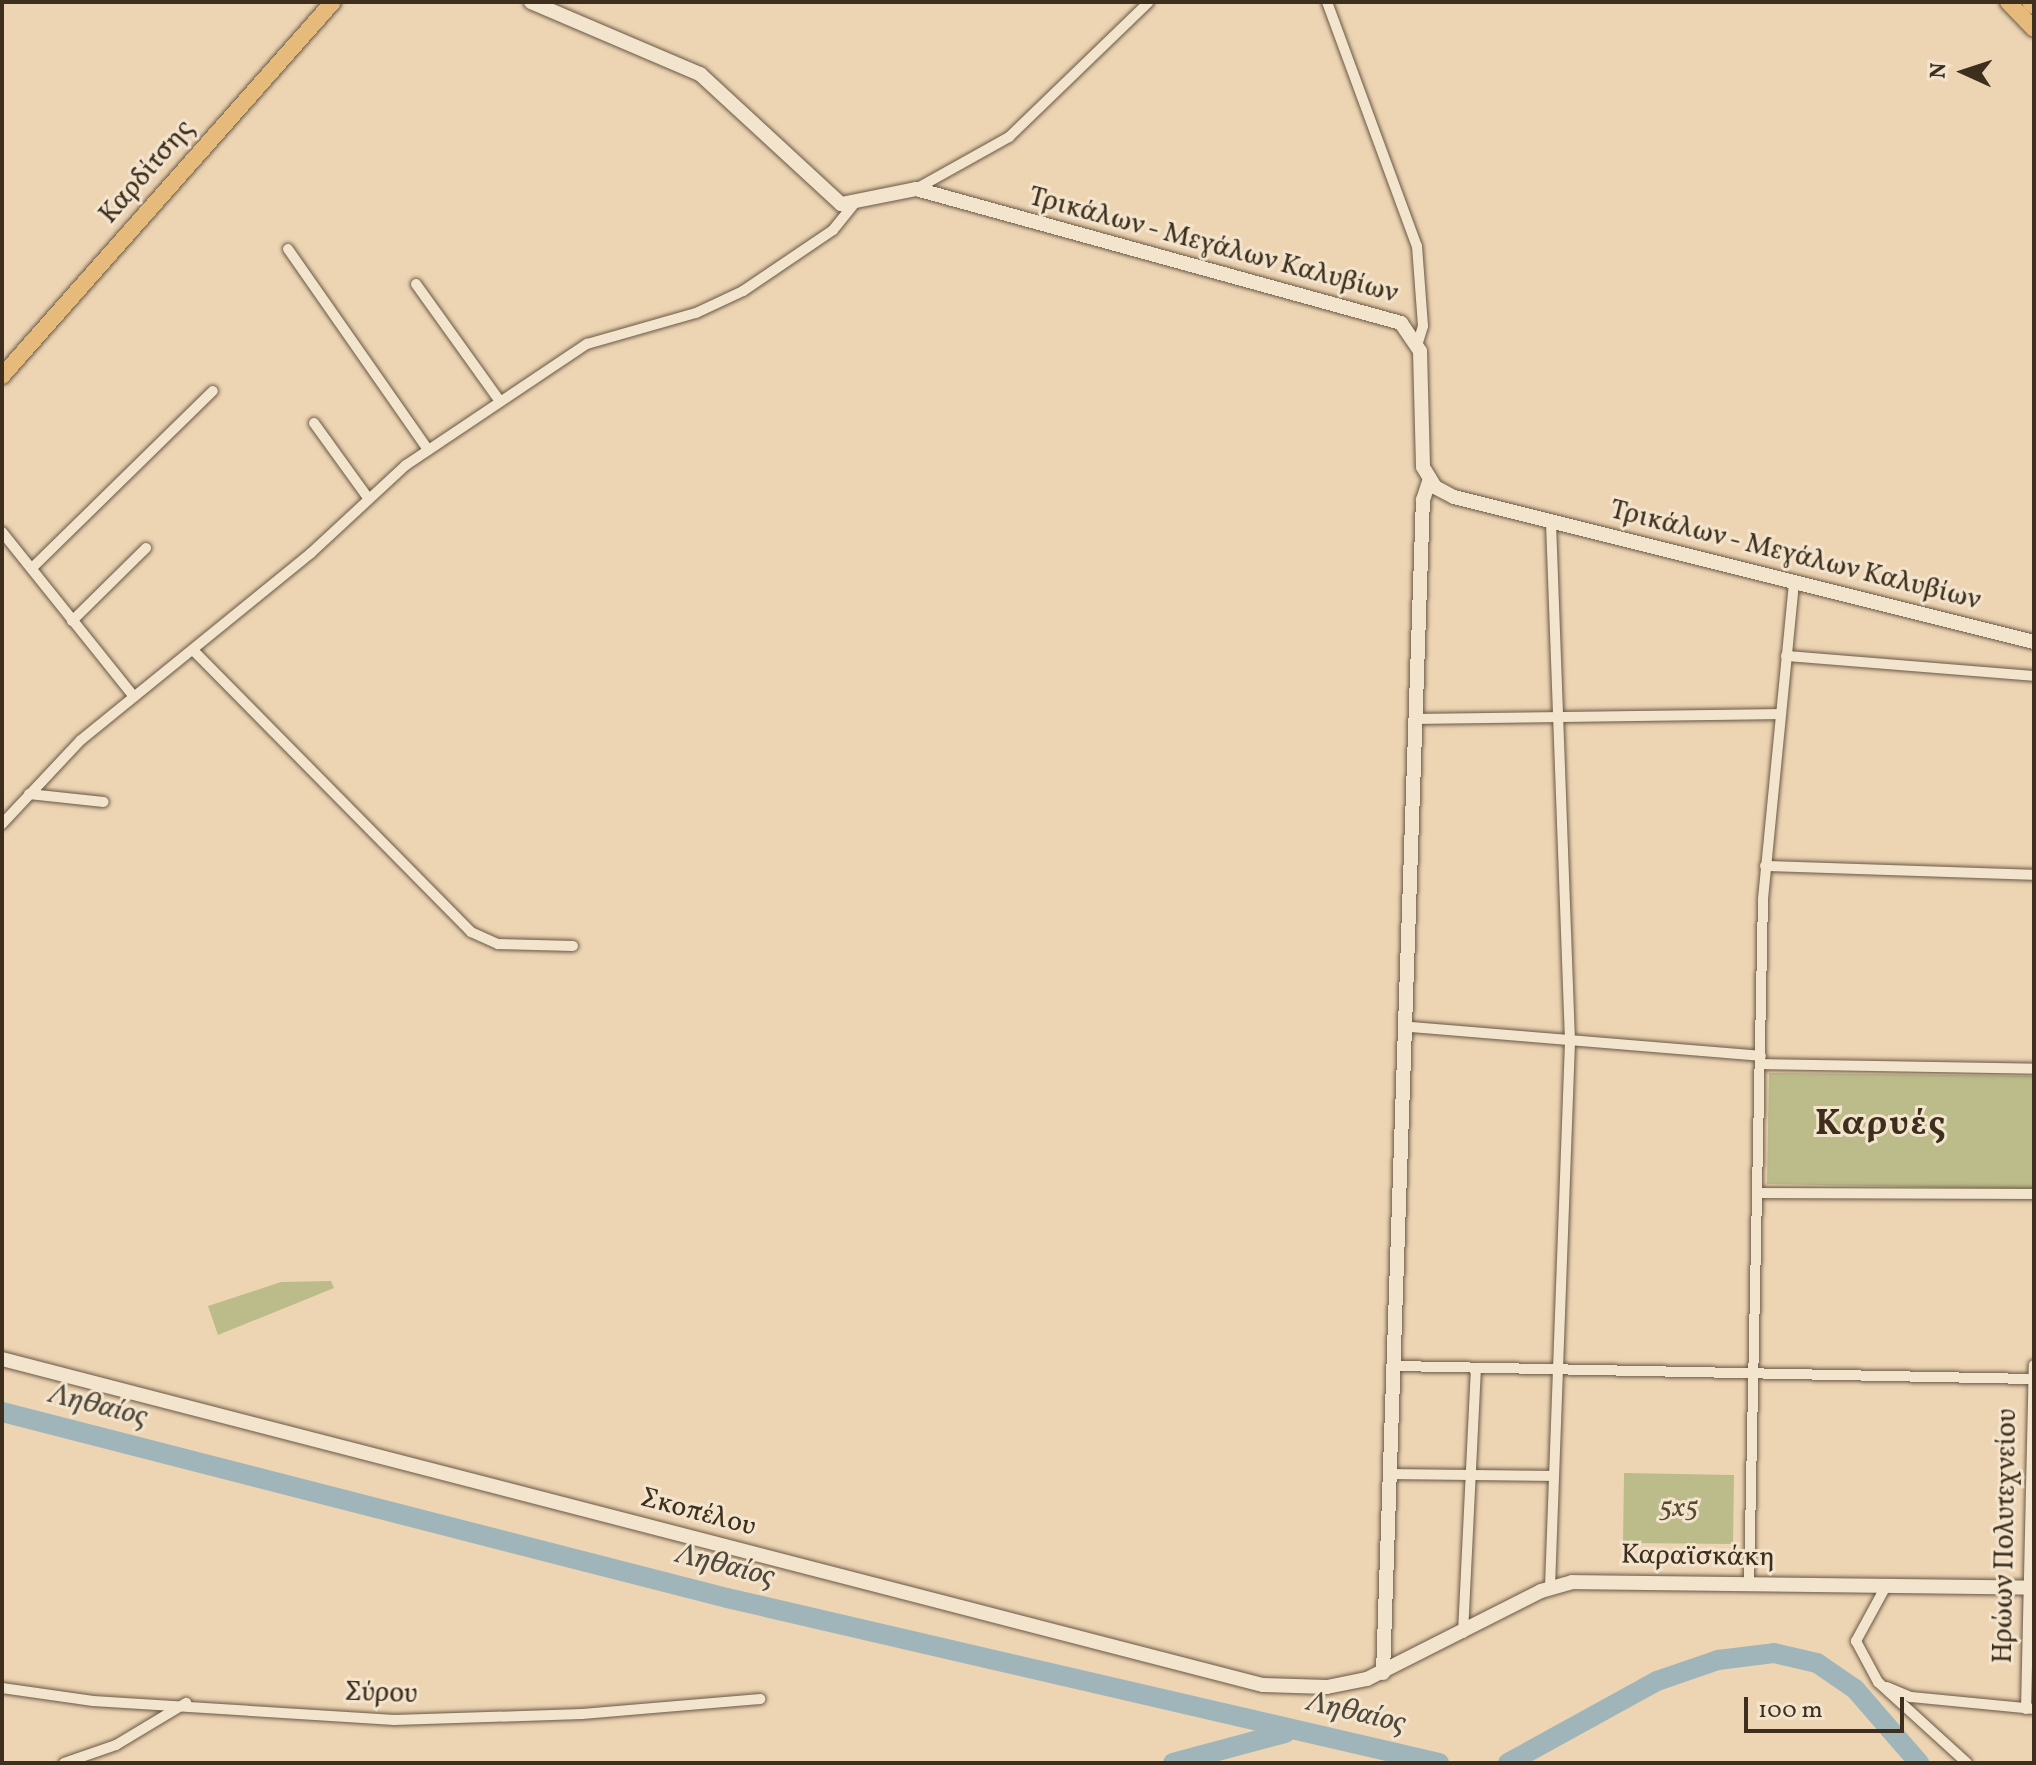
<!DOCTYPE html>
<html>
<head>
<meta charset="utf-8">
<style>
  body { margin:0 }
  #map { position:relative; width:2036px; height:1765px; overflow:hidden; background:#edd5b4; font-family:Vollkorn,serif }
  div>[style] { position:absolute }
  .green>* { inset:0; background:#bcbc8a }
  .river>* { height:20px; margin:-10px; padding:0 10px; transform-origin:10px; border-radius:10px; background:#9fb5b9 }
  .roads { filter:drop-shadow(0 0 2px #695843) drop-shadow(0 0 2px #695843) }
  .street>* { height:10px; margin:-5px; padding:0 5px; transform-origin:5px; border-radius:5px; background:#f3e4ce }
  .secondary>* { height:14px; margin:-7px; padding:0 7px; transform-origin:7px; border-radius:7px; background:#f3e4ce }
  .primary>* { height:16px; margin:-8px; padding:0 8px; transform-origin:8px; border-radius:8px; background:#e6ba7a }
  span { translate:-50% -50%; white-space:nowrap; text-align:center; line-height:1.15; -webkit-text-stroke:6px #f3e4ce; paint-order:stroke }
  .street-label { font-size:28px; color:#3d2e1d }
  .park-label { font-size:28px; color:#564a33; font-style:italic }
  .water-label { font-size:30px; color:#51493c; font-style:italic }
  .district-label { font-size:36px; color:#3d2e1d; font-weight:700; letter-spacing:2px }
  .frame { position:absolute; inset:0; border:4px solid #3d2e1d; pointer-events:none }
  .north { position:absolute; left:1924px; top:32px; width:80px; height:80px; -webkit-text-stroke:6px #f3e4ce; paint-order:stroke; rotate:273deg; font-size:22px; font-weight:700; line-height:32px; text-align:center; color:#3d2e1d }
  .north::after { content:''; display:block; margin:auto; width:28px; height:36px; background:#3d2e1d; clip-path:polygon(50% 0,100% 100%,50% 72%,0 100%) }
  .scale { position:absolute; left:1744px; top:1697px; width:160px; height:36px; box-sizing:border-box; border:4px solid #3d2e1d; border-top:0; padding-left:10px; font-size:24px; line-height:28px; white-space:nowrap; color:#3d2e1d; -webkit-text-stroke:6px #f3e4ce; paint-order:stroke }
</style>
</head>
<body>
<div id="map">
  <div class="green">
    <div style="clip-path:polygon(1769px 1073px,2034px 1076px,2032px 1189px,1767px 1184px)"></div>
    <div style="clip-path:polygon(331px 1281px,334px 1288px,218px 1335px,208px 1306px,281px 1282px)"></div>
    <div style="clip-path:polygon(1624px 1473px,1734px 1475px,1733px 1544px,1623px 1543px)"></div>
  </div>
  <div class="river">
    <div style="left:2px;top:1412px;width:748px;rotate:14.39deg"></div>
    <div style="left:727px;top:1598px;width:731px;rotate:13.05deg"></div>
    <div style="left:1173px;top:1763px;width:116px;rotate:-15deg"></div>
    <div style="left:1508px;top:1763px;width:170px;rotate:-28.8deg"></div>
    <div style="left:1657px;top:1681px;width:65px;rotate:-19deg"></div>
    <div style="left:1718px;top:1660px;width:56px;rotate:-7.1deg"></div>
    <div style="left:1774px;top:1653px;width:44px;rotate:13.1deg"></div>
    <div style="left:1817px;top:1663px;width:46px;rotate:34.4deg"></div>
    <div style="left:1855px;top:1689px;width:98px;rotate:49.1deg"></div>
  </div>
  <div class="roads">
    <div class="street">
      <div style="left:1327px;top:2px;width:260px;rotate:69.8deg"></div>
      <div style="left:1417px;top:246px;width:80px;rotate:85.7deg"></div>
      <div style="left:1423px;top:326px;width:17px;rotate:107deg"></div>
      <div style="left:916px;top:189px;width:107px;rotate:-29.2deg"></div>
      <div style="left:1009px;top:137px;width:194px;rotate:-44deg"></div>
      <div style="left:288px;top:249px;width:245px;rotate:55.1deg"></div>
      <div style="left:416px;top:284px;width:143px;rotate:54.4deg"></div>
      <div style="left:314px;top:423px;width:92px;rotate:54.2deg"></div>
      <div style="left:2px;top:532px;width:211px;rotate:51.3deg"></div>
      <div style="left:32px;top:568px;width:253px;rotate:-44.4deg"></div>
      <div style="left:72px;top:621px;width:104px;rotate:-44.6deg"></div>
      <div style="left:193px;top:650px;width:396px;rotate:45.4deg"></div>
      <div style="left:471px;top:932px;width:30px;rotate:24deg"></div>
      <div style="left:498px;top:944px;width:75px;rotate:1.5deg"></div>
      <div style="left:1786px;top:656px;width:249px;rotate:4.6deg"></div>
      <div style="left:1419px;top:719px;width:361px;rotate:-0.8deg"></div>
      <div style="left:29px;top:794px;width:75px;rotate:6.1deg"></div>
      <div style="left:2px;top:824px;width:115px;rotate:-46.8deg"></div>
      <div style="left:81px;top:740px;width:296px;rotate:-39.1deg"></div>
      <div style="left:311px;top:553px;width:129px;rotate:-42.8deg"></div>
      <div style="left:406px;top:465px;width:218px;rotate:-33.8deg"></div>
      <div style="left:587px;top:344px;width:113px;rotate:-15.9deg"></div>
      <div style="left:696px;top:313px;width:52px;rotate:-25.1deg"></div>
      <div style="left:743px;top:291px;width:109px;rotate:-34.1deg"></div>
      <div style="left:833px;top:230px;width:32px;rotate:-51deg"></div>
      <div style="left:1765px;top:866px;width:269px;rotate:1.9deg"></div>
      <div style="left:1410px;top:1027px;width:352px;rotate:4.7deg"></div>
      <div style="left:1761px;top:1064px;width:273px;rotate:1deg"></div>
      <div style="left:1757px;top:1193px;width:277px;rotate:0.2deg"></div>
      <div style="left:1396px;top:1366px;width:638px;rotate:1.17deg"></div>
      <div style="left:1392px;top:1474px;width:160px;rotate:0.7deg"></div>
      <div style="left:1749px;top:1584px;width:685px;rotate:-88.83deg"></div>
      <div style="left:1763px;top:899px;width:318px;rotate:-84.4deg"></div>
      <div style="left:1886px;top:1586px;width:63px;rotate:118.6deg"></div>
      <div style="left:1856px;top:1641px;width:47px;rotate:61.8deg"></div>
      <div style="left:1878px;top:1682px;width:120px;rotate:42.3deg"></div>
      <div style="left:1550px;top:1587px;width:546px;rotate:-87.9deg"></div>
      <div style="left:1570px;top:1041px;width:519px;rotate:-92.1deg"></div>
      <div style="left:1463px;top:1633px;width:265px;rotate:-87.2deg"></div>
      <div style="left:1887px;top:1687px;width:26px;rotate:23deg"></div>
      <div style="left:1911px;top:1697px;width:124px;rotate:5.6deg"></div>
      <div style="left:2px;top:1688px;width:92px;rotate:8.1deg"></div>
      <div style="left:93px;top:1701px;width:302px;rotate:3.6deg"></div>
      <div style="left:394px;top:1720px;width:188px;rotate:-1.8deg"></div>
      <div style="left:582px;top:1714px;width:179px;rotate:-4.8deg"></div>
      <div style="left:2026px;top:1709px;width:344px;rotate:-88.7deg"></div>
      <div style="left:64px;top:1763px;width:55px;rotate:-19.1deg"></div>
      <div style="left:116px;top:1745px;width:82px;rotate:-31deg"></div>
    </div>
    <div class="secondary">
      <div style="left:531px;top:2px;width:184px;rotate:23.1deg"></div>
      <div style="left:700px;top:74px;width:192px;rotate:42.7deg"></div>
      <div style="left:841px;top:204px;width:76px;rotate:-11.3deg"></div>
      <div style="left:916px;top:189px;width:503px;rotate:15.44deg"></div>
      <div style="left:1401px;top:323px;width:34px;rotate:56deg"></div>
      <div style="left:1420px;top:351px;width:116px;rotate:88.5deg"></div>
      <div style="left:1423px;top:467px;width:23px;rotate:59deg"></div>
      <div style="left:1435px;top:487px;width:21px;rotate:28deg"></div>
      <div style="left:1454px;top:497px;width:598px;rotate:14.04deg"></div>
      <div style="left:2px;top:1359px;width:1302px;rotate:14.5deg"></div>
      <div style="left:1263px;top:1685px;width:64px;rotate:1.8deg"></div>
      <div style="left:1327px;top:1687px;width:41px;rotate:-11.3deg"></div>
      <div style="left:1367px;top:1679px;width:195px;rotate:-26.8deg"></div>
      <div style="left:1541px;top:1591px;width:32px;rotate:-16deg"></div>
      <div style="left:1572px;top:1582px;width:462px;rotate:0.7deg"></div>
      <div style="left:1383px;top:1673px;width:1174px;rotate:-88.05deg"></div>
      <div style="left:1423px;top:500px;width:22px;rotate:-72deg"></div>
    </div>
    <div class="primary">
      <div style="left:2008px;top:2px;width:37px;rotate:46deg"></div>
      <div style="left:2030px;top:2px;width:6px;rotate:45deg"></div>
      <div style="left:2px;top:376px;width:499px;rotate:-48.5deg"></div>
    </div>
  </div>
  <div class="street-label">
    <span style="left:147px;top:172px;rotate:-49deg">Καρδίτσης</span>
    <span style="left:1213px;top:246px;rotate:15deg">Τρικάλων - Μεγάλων Καλυβίων</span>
    <span style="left:1795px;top:556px;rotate:14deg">Τρικάλων - Μεγάλων Καλυβίων</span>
    <span style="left:698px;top:1513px;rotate:15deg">Σκοπέλου</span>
    <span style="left:2006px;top:1536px;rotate:-89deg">Ηρώων Πολυτεχνείου</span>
    <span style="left:1698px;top:1557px;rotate:1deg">Καραϊσκάκη</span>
    <span style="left:381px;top:1694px;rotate:2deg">Σύρου</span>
  </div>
  <div class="park-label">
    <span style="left:1679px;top:1509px">5x5</span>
  </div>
  <div class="water-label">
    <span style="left:98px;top:1406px;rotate:14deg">Ληθαίος</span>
    <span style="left:725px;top:1566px;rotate:14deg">Ληθαίος</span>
    <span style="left:1356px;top:1713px;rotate:13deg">Ληθαίος</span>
  </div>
  <div class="district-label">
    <span style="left:1881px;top:1126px">Καρυές</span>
  </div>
  <div class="frame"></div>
  <div class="north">N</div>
  <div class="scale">100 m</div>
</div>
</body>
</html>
